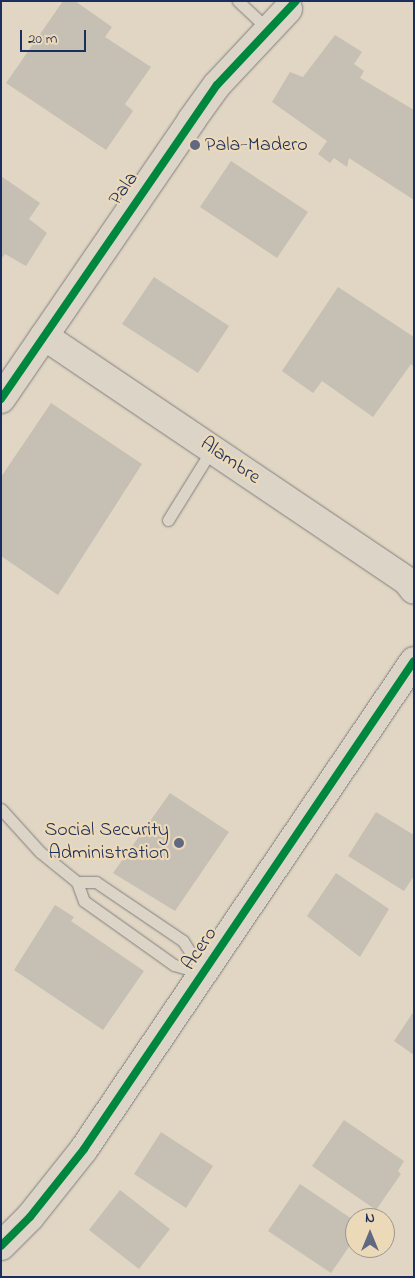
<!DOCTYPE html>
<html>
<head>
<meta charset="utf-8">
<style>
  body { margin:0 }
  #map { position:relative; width:415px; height:1278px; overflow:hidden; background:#e0d6c3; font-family:"Indie Flower",sans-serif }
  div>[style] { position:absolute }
  .building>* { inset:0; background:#c6bfb4 }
  .roads { filter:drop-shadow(0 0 1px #807f7f) drop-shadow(0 0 1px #807f7f) }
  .lane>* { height:11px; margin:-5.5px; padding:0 5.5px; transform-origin:5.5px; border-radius:5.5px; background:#dcd4c7 }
  .secondary>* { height:28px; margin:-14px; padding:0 14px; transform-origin:14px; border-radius:14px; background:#dcd4c7 }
  .cycleway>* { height:8px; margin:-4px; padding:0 4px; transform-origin:4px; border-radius:4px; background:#00873e }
  .dots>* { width:14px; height:14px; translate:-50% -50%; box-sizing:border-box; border:2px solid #ecd9b7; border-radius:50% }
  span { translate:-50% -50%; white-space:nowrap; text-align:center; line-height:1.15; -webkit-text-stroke:4.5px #ecd9b7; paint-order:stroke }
  .poi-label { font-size:20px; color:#1b2f5e }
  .left { translate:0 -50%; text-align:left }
  .right { translate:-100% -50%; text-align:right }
  .street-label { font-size:20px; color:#1b2f5e }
  .frame { position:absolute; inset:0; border:2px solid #1b2f5e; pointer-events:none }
  .north { position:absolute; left:345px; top:1208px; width:50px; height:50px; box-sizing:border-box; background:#ecd9b7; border:1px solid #989593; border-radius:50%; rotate:0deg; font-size:14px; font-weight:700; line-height:20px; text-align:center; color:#1b2f5e }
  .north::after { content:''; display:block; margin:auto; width:18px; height:22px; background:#606981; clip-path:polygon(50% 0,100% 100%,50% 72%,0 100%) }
  .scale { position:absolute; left:20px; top:30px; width:66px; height:22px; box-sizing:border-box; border:2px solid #1b2f5e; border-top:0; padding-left:6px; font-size:15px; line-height:18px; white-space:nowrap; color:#1b2f5e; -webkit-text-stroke:4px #ecd9b7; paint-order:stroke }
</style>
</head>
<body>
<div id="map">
  <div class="building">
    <div style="clip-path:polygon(63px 1px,75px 1px,112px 27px,105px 37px,151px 67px,125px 104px,133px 111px,106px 150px,6px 83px)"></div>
    <div style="clip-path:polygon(335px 35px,362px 52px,354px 64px,364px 71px,360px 78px,414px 110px,414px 200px,349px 158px,347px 167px,334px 158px,330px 163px,318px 154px,327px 141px,272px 102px,290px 72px,303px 77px)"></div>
    <div style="clip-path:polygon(231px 161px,308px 212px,277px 258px,200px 207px)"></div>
    <div style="clip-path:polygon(1px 176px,40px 203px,29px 219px,47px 233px,26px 266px,5px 254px,1px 259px)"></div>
    <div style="clip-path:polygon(154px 277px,229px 326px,198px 373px,122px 324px)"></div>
    <div style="clip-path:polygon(338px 287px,414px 337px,414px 367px,411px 364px,373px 417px,322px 381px,313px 393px,282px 371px)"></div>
    <div style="clip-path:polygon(51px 403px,142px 464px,58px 595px,1px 556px,1px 477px)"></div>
    <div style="clip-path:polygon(170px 793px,229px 832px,175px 911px,113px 873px)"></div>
    <div style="clip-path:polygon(376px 812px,414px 835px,414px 876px,404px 891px,348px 856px)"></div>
    <div style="clip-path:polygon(336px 873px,389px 909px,360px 957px,307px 916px)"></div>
    <div style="clip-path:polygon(55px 905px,74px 917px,71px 921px,144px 971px,103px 1030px,14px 970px)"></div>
    <div style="clip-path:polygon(414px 1011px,414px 1055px,394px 1041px)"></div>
    <div style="clip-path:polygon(344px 1120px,404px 1161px,398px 1171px,401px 1174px,376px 1210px,312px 1166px)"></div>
    <div style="clip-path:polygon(161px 1132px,213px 1166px,186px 1208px,134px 1174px)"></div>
    <div style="clip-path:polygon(300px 1184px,355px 1221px,355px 1238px,331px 1273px,268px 1231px)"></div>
    <div style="clip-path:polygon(120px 1190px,170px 1229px,139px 1269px,89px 1230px)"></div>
  </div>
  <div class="roads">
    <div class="lane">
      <div style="left:238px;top:1px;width:42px;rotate:43.1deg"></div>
      <div style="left:168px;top:520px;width:84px;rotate:-58.2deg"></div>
      <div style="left:1px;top:809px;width:58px;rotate:47.8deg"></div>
      <div style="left:40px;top:852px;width:48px;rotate:39deg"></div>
      <div style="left:77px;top:882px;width:20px;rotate:70deg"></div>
      <div style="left:84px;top:901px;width:110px;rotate:35.4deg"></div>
      <div style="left:174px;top:965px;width:29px;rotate:16deg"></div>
      <div style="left:77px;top:882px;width:19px"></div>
      <div style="left:96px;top:882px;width:105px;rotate:34.1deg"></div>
      <div style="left:183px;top:941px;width:37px;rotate:57deg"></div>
    </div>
    <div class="secondary">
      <div style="left:44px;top:336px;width:438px;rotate:34deg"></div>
      <div style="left:407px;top:581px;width:11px;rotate:52deg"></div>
      <div style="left:1px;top:399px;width:337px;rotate:-55.6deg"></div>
      <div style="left:191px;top:121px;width:44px;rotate:-54.2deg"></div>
      <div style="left:217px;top:85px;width:104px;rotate:-46.9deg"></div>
      <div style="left:1px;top:1246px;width:41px;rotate:-45deg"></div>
      <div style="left:30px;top:1217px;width:87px;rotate:-51.5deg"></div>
      <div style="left:84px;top:1149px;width:589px;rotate:-55.93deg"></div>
    </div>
  </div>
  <div class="cycleway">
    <div style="left:1px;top:399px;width:381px;rotate:-55.5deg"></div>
    <div style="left:217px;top:85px;width:115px;rotate:-46.8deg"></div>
    <div style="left:1px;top:1246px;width:41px;rotate:-45deg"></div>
    <div style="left:30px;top:1217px;width:87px;rotate:-51.5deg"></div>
    <div style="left:84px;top:1149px;width:589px;rotate:-55.93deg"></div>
  </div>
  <div class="dots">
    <div style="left:195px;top:145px;background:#606981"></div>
    <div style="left:179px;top:843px;background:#606981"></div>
  </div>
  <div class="poi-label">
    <span class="left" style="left:205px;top:145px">Pala-Madero</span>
    <span class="right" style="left:169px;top:842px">Social Security<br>Administration</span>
  </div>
  <div class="street-label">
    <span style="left:124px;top:189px;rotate:-55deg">Pala</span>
    <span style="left:230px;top:461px;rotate:34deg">Alambre</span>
    <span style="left:200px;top:949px;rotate:-56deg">Acero</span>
  </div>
  <div class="frame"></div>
  <div class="north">N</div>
  <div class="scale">20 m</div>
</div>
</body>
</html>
